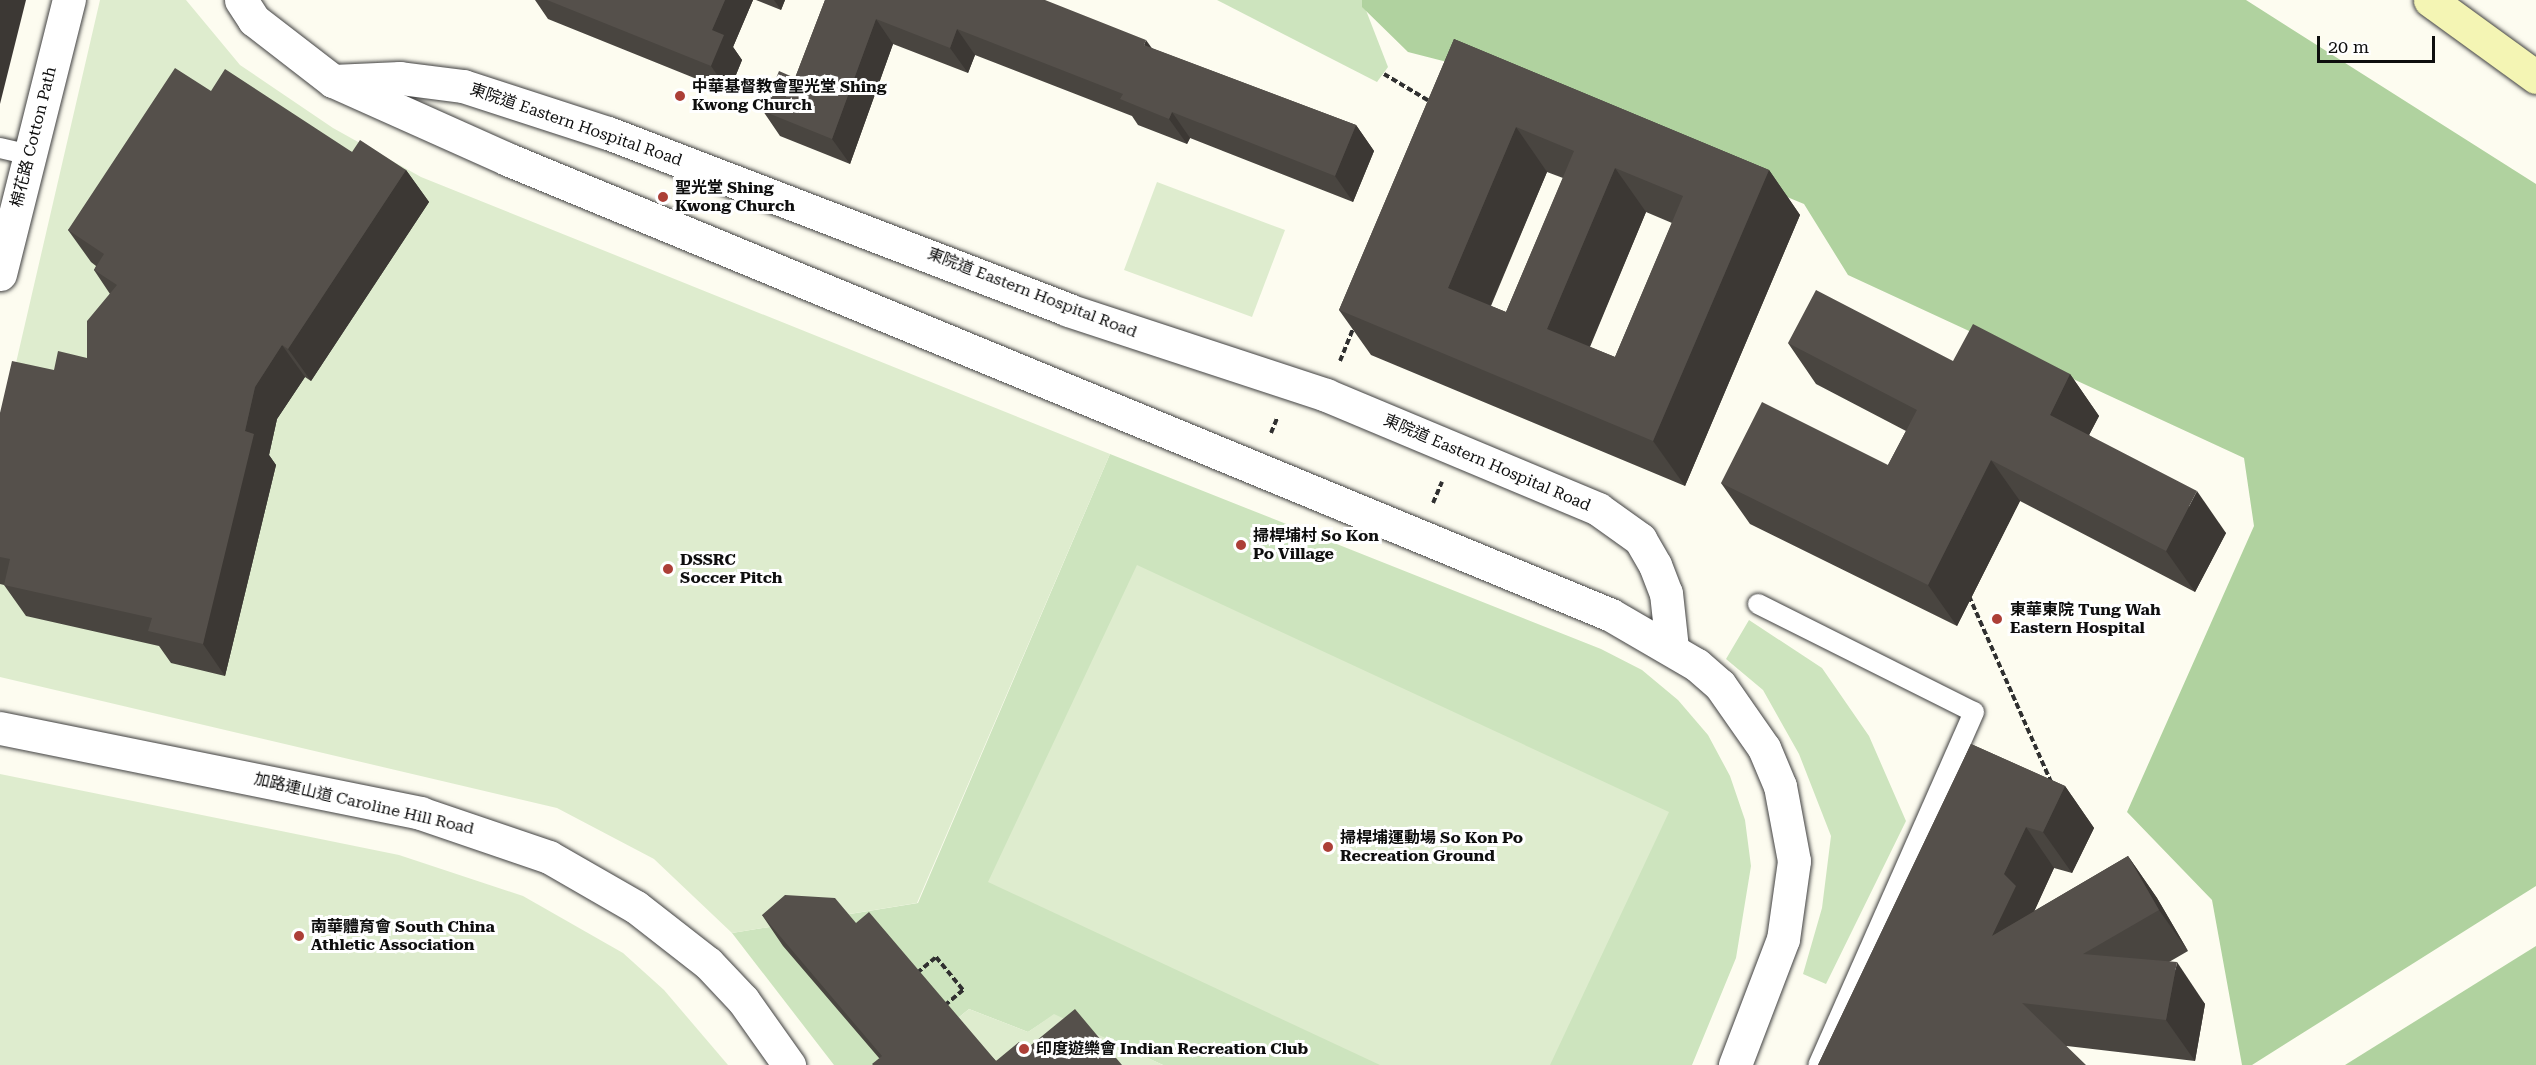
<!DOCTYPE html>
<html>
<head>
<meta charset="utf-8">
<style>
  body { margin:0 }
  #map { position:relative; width:2536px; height:1065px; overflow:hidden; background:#fdfcf0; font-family:"Roboto Serif","Noto Sans TC",serif }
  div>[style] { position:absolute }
  .green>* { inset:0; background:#cde4be }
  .forest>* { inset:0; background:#b0d29f }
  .pitch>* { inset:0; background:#deecce }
  .path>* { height:4px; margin-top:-2px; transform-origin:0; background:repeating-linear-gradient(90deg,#303030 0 6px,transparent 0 9px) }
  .roads { filter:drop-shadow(0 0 2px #414141) drop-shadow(0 0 2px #414141) }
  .service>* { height:20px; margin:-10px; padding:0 10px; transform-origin:10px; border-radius:10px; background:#fff }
  .minor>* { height:33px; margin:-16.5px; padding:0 16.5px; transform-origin:16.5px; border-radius:16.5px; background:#fff }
  .tertiary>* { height:33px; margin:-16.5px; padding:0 16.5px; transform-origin:16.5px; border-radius:16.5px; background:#fff }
  .secondary>* { height:33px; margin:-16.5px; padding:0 16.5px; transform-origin:16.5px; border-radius:16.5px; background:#f4f5b4 }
  .wall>* { inset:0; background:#494540 }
  .shaded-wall>* { inset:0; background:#3c3834 }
  .building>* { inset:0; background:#55504b }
  .dots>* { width:16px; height:16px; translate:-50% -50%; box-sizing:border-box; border:3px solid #fff; border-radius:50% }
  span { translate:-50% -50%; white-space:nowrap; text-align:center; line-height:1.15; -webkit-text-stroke:6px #fff; paint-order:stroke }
  .poi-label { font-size:16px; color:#0e0e0e; font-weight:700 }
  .left { translate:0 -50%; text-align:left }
  .street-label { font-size:16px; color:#0e0e0e }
  .scale { position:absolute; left:2317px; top:36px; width:118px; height:27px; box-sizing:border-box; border:3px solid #0e0e0e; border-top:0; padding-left:8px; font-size:18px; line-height:21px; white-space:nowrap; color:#0e0e0e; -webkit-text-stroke:4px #fff; paint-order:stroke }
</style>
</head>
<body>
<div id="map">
  <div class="green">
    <div style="clip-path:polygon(1217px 0,1362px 0,1388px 67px,1377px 82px)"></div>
    <div style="clip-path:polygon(1110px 454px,1601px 649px,1642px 670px,1678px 700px,1708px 735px,1730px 776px,1745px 820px,1751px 866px,1736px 958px,1692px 1065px,1163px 1065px,1054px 1015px,1028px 1032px,969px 1009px,901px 1065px,834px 1065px,732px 933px,918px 903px)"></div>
    <div style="clip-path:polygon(1749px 620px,1822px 668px,1869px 736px,1906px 821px,1826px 984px,1803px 974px,1822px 908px,1831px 836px,1799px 754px,1763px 690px,1726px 659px)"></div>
  </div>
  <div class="forest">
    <div style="clip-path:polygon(1362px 0,2246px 0,2536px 184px,2536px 886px,2252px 1065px,2242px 1065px,2212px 900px,2127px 812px,2254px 526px,2244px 458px,1848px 275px,1804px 204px,1490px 73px,1408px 52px,1362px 7px)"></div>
    <div style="clip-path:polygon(2536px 946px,2536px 1065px,2345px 1065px)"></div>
  </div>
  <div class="pitch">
    <div style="clip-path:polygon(100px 0,186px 0,240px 65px,333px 128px,421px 177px,1110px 454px,917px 903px,732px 933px,654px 859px,557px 808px,0 677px,0 432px)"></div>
    <div style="clip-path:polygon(1157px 182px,1285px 230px,1252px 317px,1124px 270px)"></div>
    <div style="clip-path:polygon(1137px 565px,1669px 812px,1550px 1065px,1380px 1065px,988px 882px)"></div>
    <div style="clip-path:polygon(0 774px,399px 855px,523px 896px,623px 953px,664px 990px,728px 1065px,0 1065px)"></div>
    <div style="clip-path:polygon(969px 1009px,1028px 1032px,1054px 1014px,1163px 1065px,901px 1065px)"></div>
  </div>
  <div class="path">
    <div style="left:1384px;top:74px;width:55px;rotate:30.8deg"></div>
    <div style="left:1340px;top:361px;width:38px;rotate:-68deg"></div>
    <div style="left:1271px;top:433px;width:16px;rotate:-68deg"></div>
    <div style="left:1433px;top:503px;width:23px;rotate:-67deg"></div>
    <div style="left:1969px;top:596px;width:206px;rotate:66.2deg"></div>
    <div style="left:917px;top:973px;width:25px;rotate:-40deg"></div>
    <div style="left:936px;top:957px;width:43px;rotate:50.7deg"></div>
    <div style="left:963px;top:990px;width:26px;rotate:140deg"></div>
  </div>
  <div class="roads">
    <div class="service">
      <div style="left:0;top:148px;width:31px;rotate:13deg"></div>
      <div style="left:1758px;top:604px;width:241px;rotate:26.6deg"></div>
      <div style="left:1974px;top:712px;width:386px;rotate:113.8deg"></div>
    </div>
    <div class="minor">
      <div style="left:333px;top:81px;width:67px;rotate:-2.6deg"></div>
      <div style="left:400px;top:78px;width:64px;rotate:7.2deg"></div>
      <div style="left:463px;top:86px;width:152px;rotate:18deg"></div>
      <div style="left:608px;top:133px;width:493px;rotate:21deg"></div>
      <div style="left:1068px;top:310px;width:272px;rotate:18.2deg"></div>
      <div style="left:1326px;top:395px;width:295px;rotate:22.7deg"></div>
      <div style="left:1598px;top:509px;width:52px;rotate:35.5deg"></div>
      <div style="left:1640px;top:539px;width:30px;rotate:60deg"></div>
      <div style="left:1655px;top:565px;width:30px;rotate:69deg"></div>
      <div style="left:1666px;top:593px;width:55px;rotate:83.8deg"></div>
      <div style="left:0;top:274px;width:283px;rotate:-75.9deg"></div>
      <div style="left:0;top:728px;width:429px;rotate:11.4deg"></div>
      <div style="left:420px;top:813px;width:136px;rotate:18.8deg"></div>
      <div style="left:549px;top:857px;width:100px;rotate:29.9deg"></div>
      <div style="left:636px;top:907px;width:91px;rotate:37.9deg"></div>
      <div style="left:708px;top:963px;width:51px;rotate:46.6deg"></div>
      <div style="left:743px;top:1000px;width:80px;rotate:54.7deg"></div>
    </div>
    <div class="tertiary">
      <div style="left:241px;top:0;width:24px;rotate:57deg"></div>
      <div style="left:254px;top:20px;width:100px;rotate:37.7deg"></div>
      <div style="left:333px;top:81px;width:191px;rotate:24.1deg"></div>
      <div style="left:507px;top:159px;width:1194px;rotate:22.44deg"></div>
      <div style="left:1611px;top:615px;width:99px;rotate:30.2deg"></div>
      <div style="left:1697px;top:665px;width:30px;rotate:41deg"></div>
      <div style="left:1720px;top:685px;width:77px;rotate:55.1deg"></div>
      <div style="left:1764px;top:748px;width:41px;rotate:67.2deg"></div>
      <div style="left:1780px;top:786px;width:76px;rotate:79.4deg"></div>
      <div style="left:1794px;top:861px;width:79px;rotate:98deg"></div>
      <div style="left:1783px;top:939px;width:135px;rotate:110.9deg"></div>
    </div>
    <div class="secondary">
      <div style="left:2430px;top:0;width:131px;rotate:36deg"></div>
    </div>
  </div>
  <div class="wall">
    <div style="clip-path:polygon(535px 0,753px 0,733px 47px,742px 60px,729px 92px,548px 19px)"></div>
    <div style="clip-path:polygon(756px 0,785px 0,781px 10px)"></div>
    <div style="clip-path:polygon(825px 0,1151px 48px,1356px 125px,1374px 151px,1353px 202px,1190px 138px,1187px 144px,1138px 125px,1132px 116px,975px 55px,968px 73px,893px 44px,850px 164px,780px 136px,763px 111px,795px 78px)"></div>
    <div style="clip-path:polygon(evenodd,1454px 39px,1769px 170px,1800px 215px,1685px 486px,1371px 355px,1339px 310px,1454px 39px,1547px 172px,1563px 178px,1506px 312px,1491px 306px,1547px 172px,1454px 39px,1646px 212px,1672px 223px,1615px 357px,1590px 347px,1646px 212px)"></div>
    <div style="clip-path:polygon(211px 91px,352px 152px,406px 170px,429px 202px,311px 381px,305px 377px,277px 419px,269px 455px,276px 465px,225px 676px,171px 663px,159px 646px,26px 616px,4px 585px,0 584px,0 413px,54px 370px,87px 358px,110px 294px,94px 270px,96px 266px,91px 262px,68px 230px)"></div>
    <div style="clip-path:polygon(1788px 343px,2070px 374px,2099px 416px,2089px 435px,2226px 533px,2195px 592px,2020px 501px,1957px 626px,1750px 524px,1721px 483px,1888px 465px,1906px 431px,1816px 384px)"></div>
    <div style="clip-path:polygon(1971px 744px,2065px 786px,2094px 828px,2072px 873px,2054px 868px,2034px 911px,2128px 856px,2157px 898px,2188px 951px,2169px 962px,2205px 1004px,2195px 1061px,2067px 1046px,1818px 1065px)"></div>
    <div style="clip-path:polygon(762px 915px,856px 923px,996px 1061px,1025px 1050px,1122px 1065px,879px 1058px,783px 946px)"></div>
  </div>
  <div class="shaded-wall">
    <div style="clip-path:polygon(0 0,26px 0,0 104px)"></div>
    <div style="clip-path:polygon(725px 0,753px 0,733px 47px,742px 60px,729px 92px,711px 66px,712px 30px)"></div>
    <div style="clip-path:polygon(774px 0,785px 0,781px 10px)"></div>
    <div style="clip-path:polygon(876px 19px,893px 44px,850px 164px,832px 139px)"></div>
    <div style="clip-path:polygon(957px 29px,975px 55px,968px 73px,950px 48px)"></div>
    <div style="clip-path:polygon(1146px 40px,1164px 65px,1144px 45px)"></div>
    <div style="clip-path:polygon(1172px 112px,1190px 138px,1187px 144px,1169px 119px)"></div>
    <div style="clip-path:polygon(1356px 125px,1374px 151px,1353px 202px,1335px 176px)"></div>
    <div style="clip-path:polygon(1516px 127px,1547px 172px,1479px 332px,1448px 288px)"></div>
    <div style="clip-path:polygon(1615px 168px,1646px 212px,1578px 374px,1547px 329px)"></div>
    <div style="clip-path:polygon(406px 170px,429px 202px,311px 381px,288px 349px)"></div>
    <div style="clip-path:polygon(1769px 170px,1800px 215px,1685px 486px,1653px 441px)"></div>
    <div style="clip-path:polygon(282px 345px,305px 377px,277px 419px,269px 455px,276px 465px,225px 676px,203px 644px,245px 431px,255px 387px)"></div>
    <div style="clip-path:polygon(2070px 374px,2099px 416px,2078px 456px,2050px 415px)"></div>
    <div style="clip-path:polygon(1991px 460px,2020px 501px,1957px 626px,1928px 585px)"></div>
    <div style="clip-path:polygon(2197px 491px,2226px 533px,2195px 592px,2166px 551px)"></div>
    <div style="clip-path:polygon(2065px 786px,2094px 828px,2072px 873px,2043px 832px)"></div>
    <div style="clip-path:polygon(2026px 827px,2054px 868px,2034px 912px,1992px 936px,2004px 874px)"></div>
    <div style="clip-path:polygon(2128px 856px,2157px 898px,2188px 951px,2159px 910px)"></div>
    <div style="clip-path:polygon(2177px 962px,2205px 1004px,2195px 1061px,2166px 1020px)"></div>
  </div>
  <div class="building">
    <div style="clip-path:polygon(547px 0,725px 0,712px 30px,724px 35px,711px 66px)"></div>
    <div style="clip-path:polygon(825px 0,1045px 0,1146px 40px,1144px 45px,1356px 125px,1335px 176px,1172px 112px,1169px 119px,1120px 99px,1123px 94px,957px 29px,950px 48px,876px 19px,832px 139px,763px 111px,779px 71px,795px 78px)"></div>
    <div style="clip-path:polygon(evenodd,1454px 39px,1769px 170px,1653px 441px,1339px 310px,1454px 39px,1516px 127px,1574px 151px,1506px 312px,1448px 288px,1516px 127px,1454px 39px,1615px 168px,1683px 196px,1615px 357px,1547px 329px,1615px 168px)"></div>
    <div style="clip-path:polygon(175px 68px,211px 91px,225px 69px,352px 152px,360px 140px,406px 170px,288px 349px,282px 345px,255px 387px,245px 431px,254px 434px,203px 644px,148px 631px,152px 618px,4px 585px,10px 559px,0 557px,0 413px,12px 361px,54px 370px,58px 351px,87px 358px,87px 321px,117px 285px,94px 270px,104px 254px,68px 230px)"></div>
    <div style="clip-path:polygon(1816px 290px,1953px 361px,1973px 324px,2070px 374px,2050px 415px,2197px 491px,2166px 551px,1991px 460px,1928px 585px,1721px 483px,1762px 402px,1888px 465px,1917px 410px,1788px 343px)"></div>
    <div style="clip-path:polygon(1971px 744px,2065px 786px,2043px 832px,2026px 827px,2004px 874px,2016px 886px,1992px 936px,2128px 856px,2159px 910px,2083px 954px,2177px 962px,2166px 1020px,2022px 1003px,2086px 1065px,1818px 1065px)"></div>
    <div style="clip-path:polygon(785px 895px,835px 898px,856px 923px,869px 912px,996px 1061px,1019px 1042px,1025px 1050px,1075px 1009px,1122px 1065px,873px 1065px,872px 1064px,882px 1056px,762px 915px)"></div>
  </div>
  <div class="dots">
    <div style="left:680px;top:96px;background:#ac3f37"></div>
    <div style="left:663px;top:197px;background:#ac3f37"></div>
    <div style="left:1241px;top:545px;background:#ac3f37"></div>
    <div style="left:668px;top:569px;background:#ac3f37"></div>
    <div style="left:1997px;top:619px;background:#ac3f37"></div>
    <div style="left:1328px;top:847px;background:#ac3f37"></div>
    <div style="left:299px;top:936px;background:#ac3f37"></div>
    <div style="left:1024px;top:1049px;background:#ac3f37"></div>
  </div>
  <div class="poi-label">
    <span class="left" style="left:692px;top:96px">中華基督教會聖光堂 Shing<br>Kwong Church</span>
    <span class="left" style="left:675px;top:197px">聖光堂 Shing<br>Kwong Church</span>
    <span class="left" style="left:1253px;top:545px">掃桿埔村 So Kon<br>Po Village</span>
    <span class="left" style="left:680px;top:569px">DSSRC<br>Soccer Pitch</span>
    <span class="left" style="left:2010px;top:619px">東華東院 Tung Wah<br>Eastern Hospital</span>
    <span class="left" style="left:1340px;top:847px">掃桿埔運動場 So Kon Po<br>Recreation Ground</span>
    <span class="left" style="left:311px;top:936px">南華體育會 South China<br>Athletic Association</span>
    <span class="left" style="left:1036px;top:1049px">印度遊樂會 Indian Recreation Club</span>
  </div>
  <div class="street-label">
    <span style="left:576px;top:125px;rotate:19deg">東院道 Eastern Hospital Road</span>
    <span style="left:34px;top:137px;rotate:-76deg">棉花路 Cotton Path</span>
    <span style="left:1032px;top:293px;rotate:21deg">東院道 Eastern Hospital Road</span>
    <span style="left:1487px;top:463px;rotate:23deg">東院道 Eastern Hospital Road</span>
    <span style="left:364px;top:804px;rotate:13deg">加路連山道 Caroline Hill Road</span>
  </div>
  <div class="scale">20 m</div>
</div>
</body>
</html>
